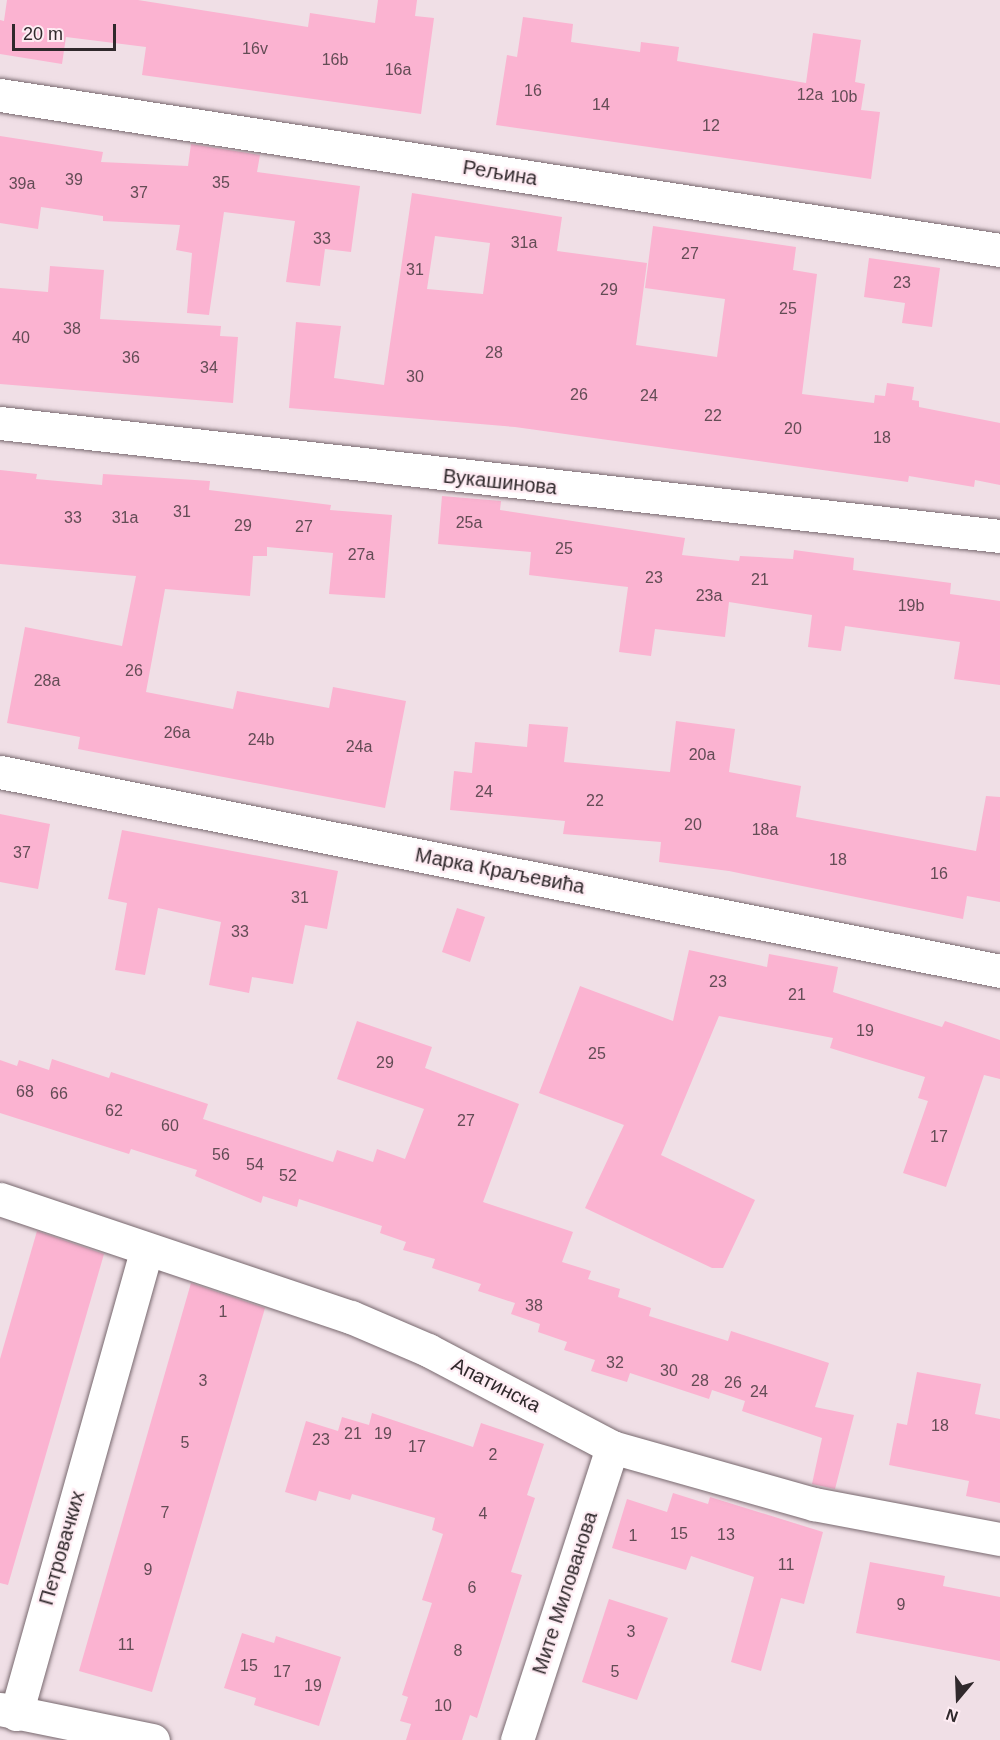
<!DOCTYPE html>
<html>
<head>
<meta charset="utf-8">
<style>
  body { margin:0 }
  #map { position:relative; width:1000px; height:1740px; overflow:hidden; background:#f0dfe6; font-family:Helvetica,sans-serif }
  div>[style] { position:absolute }
  .building>* { inset:0; background:#fbb3d1 }
  .roads { filter:drop-shadow(0 0 2px #78696f) drop-shadow(0 0 2px #78696f) }
  .minor>* { height:33px; margin:-16.5px; padding:0 16.5px; transform-origin:16.5px; border-radius:16.5px; background:#fff }
  span { translate:-50% -50%; white-space:nowrap; text-align:center; line-height:1.15; -webkit-text-stroke:4.5px #feecf3; paint-order:stroke }
  .number-label { font-size:16px; color:#634c55 }
  .number-label span { -webkit-text-stroke-width:0 }
  .street-label { font-size:20px; color:#30292c }
  .north { position:absolute; left:928px; top:1668px; width:60px; height:60px; -webkit-text-stroke:4px #feecf3; paint-order:stroke; rotate:199deg; font-size:16px; font-weight:700; line-height:24px; text-align:center; color:#30292c }
  .north::after { content:''; display:block; margin:auto; width:21px; height:27px; background:#30292c; clip-path:polygon(50% 0,100% 100%,50% 72%,0 100%) }
  .scale { position:absolute; left:12px; top:24px; width:104px; height:27px; box-sizing:border-box; border:3px solid #30292c; border-top:0; padding-left:8px; font-size:18px; line-height:21px; white-space:nowrap; color:#30292c; -webkit-text-stroke:4px #feecf3; paint-order:stroke }
</style>
</head>
<body>
<div id="map">
  <div class="building">
    <div style="clip-path:polygon(7px 0,138px 0,308px 27px,310px 13px,375px 23px,378px 0,417px 0,415px 16px,434px 18px,421px 114px,142px 75px,146px 47px,66px 37px,62px 64px,0 54px,0 20px,4px 21px)"></div>
    <div style="clip-path:polygon(523px 17px,573px 24px,571px 42px,640px 52px,641px 42px,679px 47px,677px 61px,806px 83px,813px 33px,861px 40px,855px 82px,865px 84px,861px 110px,880px 112px,871px 179px,496px 125px,507px 55px,517px 57px)"></div>
    <div style="clip-path:polygon(0 136px,103px 152px,101px 162px,188px 166px,191px 144px,260px 155px,257px 172px,360px 186px,351px 252px,325px 249px,320px 286px,286px 282px,295px 221px,224px 212px,209px 315px,187px 313px,192px 253px,176px 250px,180px 225px,103px 221px,103px 216px,41px 207px,38px 229px,0 223px)"></div>
    <div style="clip-path:polygon(evenodd,412px 193px,562px 217px,557px 251px,647px 263px,636px 345px,717px 357px,725px 299px,645px 288px,653px 226px,796px 247px,793px 270px,817px 274px,802px 394px,874px 403px,875px 395px,885px 396px,887px 383px,914px 387px,912px 400px,919px 401px,919px 407px,1000px 423px,1000px 485px,975px 480px,974px 487px,909px 476px,908px 482px,515px 427px,289px 408px,296px 322px,341px 326px,334px 378px,384px 385px,412px 193px,435px 236px,490px 243px,483px 294px,427px 289px,435px 236px)"></div>
    <div style="clip-path:polygon(869px 258px,940px 268px,932px 327px,902px 323px,905px 303px,864px 297px)"></div>
    <div style="clip-path:polygon(50px 266px,104px 270px,100px 319px,221px 326px,220px 336px,238px 337px,233px 403px,0 384px,0 288px,48px 292px)"></div>
    <div style="clip-path:polygon(0 470px,37px 474px,36px 479px,102px 485px,103px 474px,210px 481px,209px 490px,331px 505px,330px 510px,392px 515px,385px 598px,329px 594px,333px 553px,267px 547px,267px 556px,253px 556px,250px 596px,165px 589px,146px 692px,233px 709px,237px 691px,329px 708px,333px 687px,406px 701px,385px 808px,78px 749px,80px 737px,7px 723px,25px 627px,122px 646px,136px 576px,0 564px)"></div>
    <div style="clip-path:polygon(442px 496px,501px 501px,500px 510px,685px 538px,682px 555px,739px 561px,740px 556px,793px 559px,794px 550px,854px 558px,853px 570px,951px 583px,950px 594px,1000px 601px,1000px 685px,954px 679px,960px 642px,845px 626px,841px 651px,808px 647px,812px 615px,729px 602px,725px 637px,655px 629px,651px 656px,619px 652px,628px 587px,529px 575px,531px 552px,438px 544px)"></div>
    <div style="clip-path:polygon(676px 721px,735px 729px,729px 772px,801px 786px,796px 817px,976px 851px,986px 796px,1000px 797px,1000px 902px,967px 896px,963px 919px,729px 871px,659px 862px,661px 842px,563px 834px,565px 821px,450px 810px,454px 771px,472px 773px,475px 742px,527px 747px,529px 724px,568px 727px,564px 762px,670px 772px)"></div>
    <div style="clip-path:polygon(0 814px,50px 824px,38px 889px,0 882px)"></div>
    <div style="clip-path:polygon(122px 830px,338px 871px,327px 929px,305px 925px,293px 984px,252px 977px,249px 993px,209px 985px,221px 922px,158px 908px,145px 975px,115px 970px,127px 903px,108px 899px)"></div>
    <div style="clip-path:polygon(457px 908px,485px 917px,470px 962px,442px 952px)"></div>
    <div style="clip-path:polygon(689px 950px,767px 967px,769px 954px,838px 967px,833px 992px,942px 1027px,945px 1021px,1000px 1040px,1000px 1079px,984px 1075px,946px 1187px,903px 1173px,928px 1101px,918px 1098px,925px 1077px,830px 1048px,833px 1038px,719px 1016px,661px 1155px,755px 1200px,723px 1268px,712px 1268px,585px 1208px,624px 1125px,539px 1093px,580px 986px,673px 1021px)"></div>
    <div style="clip-path:polygon(357px 1021px,432px 1047px,425px 1068px,519px 1104px,483px 1202px,573px 1232px,562px 1262px,591px 1271px,588px 1279px,620px 1289px,618px 1297px,651px 1308px,649px 1316px,728px 1341px,731px 1331px,829px 1363px,815px 1407px,854px 1415px,835px 1489px,812px 1484px,822px 1438px,742px 1411px,745px 1401px,712px 1390px,709px 1399px,630px 1373px,627px 1382px,591px 1371px,595px 1360px,564px 1350px,567px 1342px,538px 1332px,540px 1324px,511px 1314px,515px 1303px,478px 1291px,481px 1284px,432px 1268px,435px 1259px,403px 1250px,406px 1242px,380px 1233px,382px 1226px,299px 1199px,297px 1207px,263px 1196px,261px 1203px,195px 1176px,197px 1170px,131px 1149px,129px 1154px,0 1113px,0 1060px,17px 1066px,19px 1060px,49px 1070px,52px 1059px,109px 1078px,111px 1072px,208px 1104px,203px 1119px,333px 1162px,337px 1150px,373px 1162px,377px 1149px,405px 1159px,424px 1109px,337px 1079px)"></div>
    <div style="clip-path:polygon(37px 1231px,104px 1254px,8px 1585px,0 1583px,0 1359px)"></div>
    <div style="clip-path:polygon(191px 1283px,265px 1308px,152px 1692px,79px 1671px)"></div>
    <div style="clip-path:polygon(917px 1372px,981px 1384px,975px 1414px,1000px 1419px,1000px 1503px,966px 1496px,969px 1481px,889px 1465px,897px 1423px,907px 1425px)"></div>
    <div style="clip-path:polygon(372px 1413px,473px 1447px,481px 1423px,544px 1444px,527px 1495px,535px 1498px,511px 1572px,522px 1575px,477px 1718px,470px 1715px,462px 1740px,406px 1740px,411px 1724px,400px 1721px,408px 1697px,402px 1695px,432px 1603px,422px 1600px,443px 1534px,432px 1530px,435px 1518px,352px 1494px,350px 1500px,319px 1491px,316px 1501px,285px 1492px,306px 1421px,338px 1431px,342px 1417px,369px 1425px)"></div>
    <div style="clip-path:polygon(673px 1493px,708px 1504px,710px 1497px,823px 1532px,804px 1604px,781px 1598px,761px 1671px,731px 1662px,754px 1577px,691px 1556px,686px 1570px,612px 1548px,627px 1499px,667px 1512px)"></div>
    <div style="clip-path:polygon(870px 1562px,945px 1576px,943px 1586px,1000px 1597px,1000px 1661px,856px 1633px)"></div>
    <div style="clip-path:polygon(609px 1599px,668px 1618px,637px 1700px,582px 1682px)"></div>
    <div style="clip-path:polygon(242px 1633px,274px 1643px,276px 1636px,341px 1657px,319px 1726px,254px 1705px,256px 1698px,224px 1688px)"></div>
  </div>
  <div class="roads">
    <div class="minor">
      <div style="left:0;top:95px;width:1012px;rotate:8.81deg"></div>
      <div style="left:0;top:423px;width:1006px;rotate:6.45deg"></div>
      <div style="left:0;top:772px;width:1020px;rotate:11.25deg"></div>
      <div style="left:0;top:1199px;width:370px;rotate:18.6deg"></div>
      <div style="left:351px;top:1317px;width:84px;rotate:23.2deg"></div>
      <div style="left:428px;top:1350px;width:208px;rotate:27.8deg"></div>
      <div style="left:612px;top:1447px;width:210px;rotate:15.8deg"></div>
      <div style="left:814px;top:1504px;width:189px;rotate:10.7deg"></div>
      <div style="left:0;top:1709px;width:156px;rotate:11.5deg"></div>
      <div style="left:16px;top:1714px;width:483px;rotate:-74.3deg"></div>
      <div style="left:517px;top:1740px;width:308px;rotate:-72deg"></div>
    </div>
  </div>
  <div class="number-label">
    <span style="left:255px;top:49px">16v</span>
    <span style="left:335px;top:60px">16b</span>
    <span style="left:398px;top:70px">16a</span>
    <span style="left:533px;top:91px">16</span>
    <span style="left:810px;top:95px">12a</span>
    <span style="left:844px;top:97px">10b</span>
    <span style="left:601px;top:105px">14</span>
    <span style="left:711px;top:126px">12</span>
    <span style="left:74px;top:180px">39</span>
    <span style="left:221px;top:183px">35</span>
    <span style="left:22px;top:184px">39a</span>
    <span style="left:139px;top:193px">37</span>
    <span style="left:322px;top:239px">33</span>
    <span style="left:524px;top:243px">31a</span>
    <span style="left:690px;top:254px">27</span>
    <span style="left:415px;top:270px">31</span>
    <span style="left:902px;top:283px">23</span>
    <span style="left:609px;top:290px">29</span>
    <span style="left:788px;top:309px">25</span>
    <span style="left:72px;top:329px">38</span>
    <span style="left:21px;top:338px">40</span>
    <span style="left:494px;top:353px">28</span>
    <span style="left:131px;top:358px">36</span>
    <span style="left:209px;top:368px">34</span>
    <span style="left:415px;top:377px">30</span>
    <span style="left:579px;top:395px">26</span>
    <span style="left:649px;top:396px">24</span>
    <span style="left:713px;top:416px">22</span>
    <span style="left:793px;top:429px">20</span>
    <span style="left:882px;top:438px">18</span>
    <span style="left:182px;top:512px">31</span>
    <span style="left:73px;top:518px">33</span>
    <span style="left:125px;top:518px">31a</span>
    <span style="left:469px;top:523px">25a</span>
    <span style="left:243px;top:526px">29</span>
    <span style="left:304px;top:527px">27</span>
    <span style="left:564px;top:549px">25</span>
    <span style="left:361px;top:555px">27a</span>
    <span style="left:654px;top:578px">23</span>
    <span style="left:760px;top:580px">21</span>
    <span style="left:709px;top:596px">23a</span>
    <span style="left:911px;top:606px">19b</span>
    <span style="left:134px;top:671px">26</span>
    <span style="left:47px;top:681px">28a</span>
    <span style="left:177px;top:733px">26a</span>
    <span style="left:261px;top:740px">24b</span>
    <span style="left:359px;top:747px">24a</span>
    <span style="left:702px;top:755px">20a</span>
    <span style="left:484px;top:792px">24</span>
    <span style="left:595px;top:801px">22</span>
    <span style="left:693px;top:825px">20</span>
    <span style="left:765px;top:830px">18a</span>
    <span style="left:22px;top:853px">37</span>
    <span style="left:838px;top:860px">18</span>
    <span style="left:939px;top:874px">16</span>
    <span style="left:300px;top:898px">31</span>
    <span style="left:240px;top:932px">33</span>
    <span style="left:718px;top:982px">23</span>
    <span style="left:797px;top:995px">21</span>
    <span style="left:865px;top:1031px">19</span>
    <span style="left:597px;top:1054px">25</span>
    <span style="left:385px;top:1063px">29</span>
    <span style="left:25px;top:1092px">68</span>
    <span style="left:59px;top:1094px">66</span>
    <span style="left:114px;top:1111px">62</span>
    <span style="left:466px;top:1121px">27</span>
    <span style="left:170px;top:1126px">60</span>
    <span style="left:939px;top:1137px">17</span>
    <span style="left:221px;top:1155px">56</span>
    <span style="left:255px;top:1165px">54</span>
    <span style="left:288px;top:1176px">52</span>
    <span style="left:534px;top:1306px">38</span>
    <span style="left:223px;top:1312px">1</span>
    <span style="left:615px;top:1363px">32</span>
    <span style="left:669px;top:1371px">30</span>
    <span style="left:203px;top:1381px">3</span>
    <span style="left:700px;top:1381px">28</span>
    <span style="left:733px;top:1383px">26</span>
    <span style="left:759px;top:1392px">24</span>
    <span style="left:940px;top:1426px">18</span>
    <span style="left:353px;top:1434px">21</span>
    <span style="left:383px;top:1434px">19</span>
    <span style="left:321px;top:1440px">23</span>
    <span style="left:185px;top:1443px">5</span>
    <span style="left:417px;top:1447px">17</span>
    <span style="left:493px;top:1455px">2</span>
    <span style="left:165px;top:1513px">7</span>
    <span style="left:483px;top:1514px">4</span>
    <span style="left:679px;top:1534px">15</span>
    <span style="left:726px;top:1535px">13</span>
    <span style="left:633px;top:1536px">1</span>
    <span style="left:786px;top:1565px">11</span>
    <span style="left:148px;top:1570px">9</span>
    <span style="left:472px;top:1588px">6</span>
    <span style="left:901px;top:1605px">9</span>
    <span style="left:631px;top:1632px">3</span>
    <span style="left:126px;top:1645px">11</span>
    <span style="left:458px;top:1651px">8</span>
    <span style="left:249px;top:1666px">15</span>
    <span style="left:282px;top:1672px">17</span>
    <span style="left:615px;top:1672px">5</span>
    <span style="left:313px;top:1686px">19</span>
    <span style="left:443px;top:1706px">10</span>
  </div>
  <div class="street-label">
    <span style="left:500px;top:173px;rotate:9deg">Рељина</span>
    <span style="left:500px;top:482px;rotate:6deg">Вукашинова</span>
    <span style="left:500px;top:871px;rotate:11deg">Марка Краљевића</span>
    <span style="left:496px;top:1385px;rotate:27deg">Апатинска</span>
    <span style="left:62px;top:1548px;rotate:-74deg">Петровачких</span>
    <span style="left:565px;top:1593px;rotate:-72deg">Мите Милованова</span>
  </div>
  <div class="north">N</div>
  <div class="scale">20 m</div>
</div>
</body>
</html>
